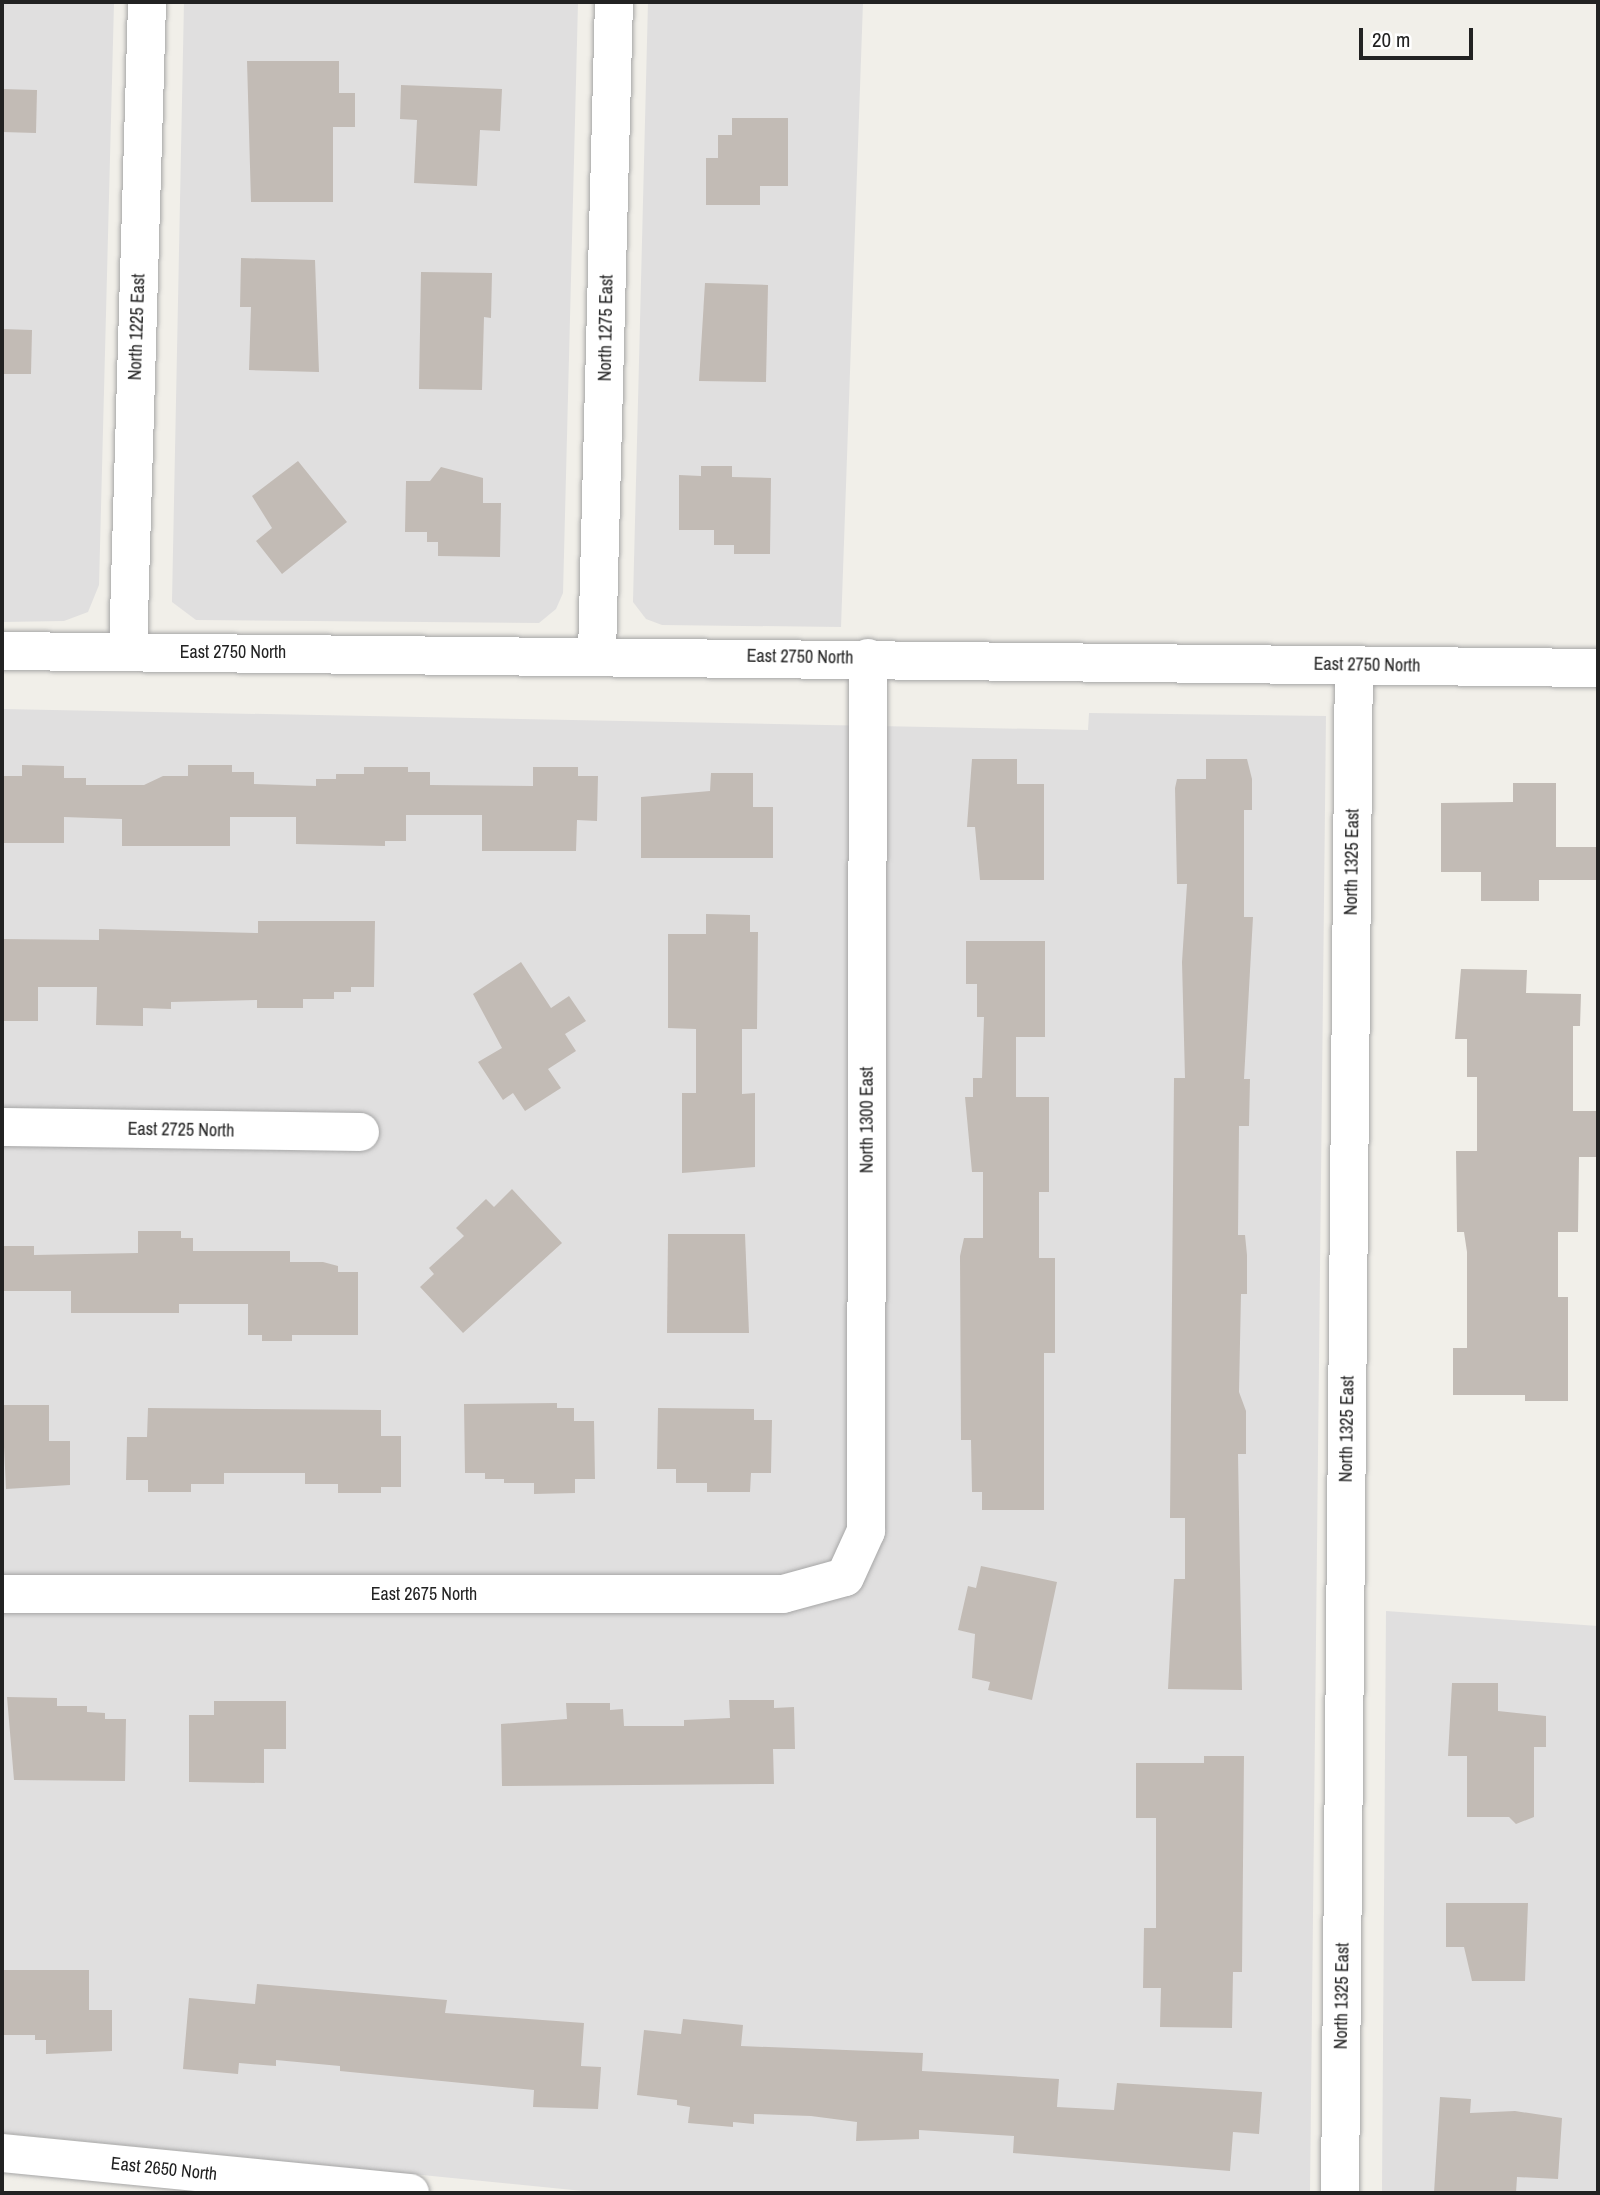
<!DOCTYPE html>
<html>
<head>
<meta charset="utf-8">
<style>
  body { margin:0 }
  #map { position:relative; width:1600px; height:2195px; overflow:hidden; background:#f1efe9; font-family:"Archivo Narrow",sans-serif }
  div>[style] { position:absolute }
  .residential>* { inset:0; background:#e0dfdf }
  .building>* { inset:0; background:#c2bbb5 }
  .roads { filter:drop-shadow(0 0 2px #a6a6a6) drop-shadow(0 0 2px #a6a6a6) }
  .street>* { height:38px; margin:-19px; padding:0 19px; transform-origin:19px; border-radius:19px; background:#fff }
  span { translate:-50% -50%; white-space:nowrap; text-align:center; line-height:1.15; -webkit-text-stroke:5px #fff; paint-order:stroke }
  .street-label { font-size:18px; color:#222 }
  .frame { position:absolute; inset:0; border:4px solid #222; pointer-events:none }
  .scale { position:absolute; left:1359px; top:28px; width:114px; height:32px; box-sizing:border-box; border:4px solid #222; border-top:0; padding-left:9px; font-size:21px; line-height:24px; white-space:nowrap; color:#222; -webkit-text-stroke:5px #fff; paint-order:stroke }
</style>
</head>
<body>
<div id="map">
  <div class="residential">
    <div style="clip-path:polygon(2px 2px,114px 2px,99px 585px,88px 612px,64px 621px,2px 622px)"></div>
    <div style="clip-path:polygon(184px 2px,578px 2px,563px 593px,556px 609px,539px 623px,196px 620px,172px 602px)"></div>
    <div style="clip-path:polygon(648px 2px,863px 2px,841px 627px,662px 625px,646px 619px,633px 602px)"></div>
    <div style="clip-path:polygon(2px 709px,1088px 730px,1089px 713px,1326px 716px,1310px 2193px,603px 2193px,2px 2133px)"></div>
    <div style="clip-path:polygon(1386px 1611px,1598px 1626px,1598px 2193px,1382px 2193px)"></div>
  </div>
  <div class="building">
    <div style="clip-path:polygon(247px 61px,339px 61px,339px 93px,355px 93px,355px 127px,333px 127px,333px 202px,251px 202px)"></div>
    <div style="clip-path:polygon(401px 85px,502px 89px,500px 131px,480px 130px,477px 186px,414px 183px,417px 120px,400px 119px)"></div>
    <div style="clip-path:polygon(2px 89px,37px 90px,36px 133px,2px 132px)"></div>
    <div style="clip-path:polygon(732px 118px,788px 118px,788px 186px,760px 186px,760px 205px,706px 205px,706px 158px,718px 158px,718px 135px,732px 135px)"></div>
    <div style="clip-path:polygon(241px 258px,315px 260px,319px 372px,249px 370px,251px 307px,240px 307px)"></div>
    <div style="clip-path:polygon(421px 272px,492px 273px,491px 318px,484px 317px,482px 390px,419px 389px)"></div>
    <div style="clip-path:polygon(705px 283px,768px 285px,766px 382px,699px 381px)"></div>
    <div style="clip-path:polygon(2px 329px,32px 330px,31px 374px,2px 374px)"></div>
    <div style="clip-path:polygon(298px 461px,347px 522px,282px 574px,256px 541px,272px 528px,252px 496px)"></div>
    <div style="clip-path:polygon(701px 466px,732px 466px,732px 477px,771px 478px,770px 554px,734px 554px,734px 545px,714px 545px,714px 530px,679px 530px,679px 475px,701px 476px)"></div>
    <div style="clip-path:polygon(441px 467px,483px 478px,483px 503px,501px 503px,500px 557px,438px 556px,438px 542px,427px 542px,427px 532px,405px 532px,406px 481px,430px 481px)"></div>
    <div style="clip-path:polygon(972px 759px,1017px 759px,1017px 784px,1044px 784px,1044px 880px,980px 880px,975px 827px,967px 827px)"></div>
    <div style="clip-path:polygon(1206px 759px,1247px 759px,1252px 779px,1252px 810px,1244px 810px,1244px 917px,1253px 917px,1244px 1079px,1250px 1079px,1249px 1126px,1239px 1126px,1238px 1235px,1245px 1235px,1247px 1255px,1247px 1294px,1241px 1294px,1239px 1392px,1246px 1411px,1246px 1454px,1238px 1454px,1242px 1690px,1168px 1689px,1174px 1579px,1185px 1579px,1185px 1518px,1170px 1518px,1174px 1078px,1185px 1078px,1182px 962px,1187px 884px,1177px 884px,1175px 788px,1177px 779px,1206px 779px)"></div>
    <div style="clip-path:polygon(22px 765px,64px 766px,64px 778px,86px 778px,86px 785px,144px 785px,163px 776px,188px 776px,188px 765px,232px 765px,232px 772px,254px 772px,254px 784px,316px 786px,316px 779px,336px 779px,336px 774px,364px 774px,364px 767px,408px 767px,408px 772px,430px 772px,430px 785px,533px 786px,533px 767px,578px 767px,578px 776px,598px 776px,597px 821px,577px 820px,576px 851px,482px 851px,482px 815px,406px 815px,406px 841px,385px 841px,385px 846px,296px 844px,296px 817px,230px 817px,230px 846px,122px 846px,122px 819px,64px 817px,64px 843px,2px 843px,2px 776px,22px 776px)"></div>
    <div style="clip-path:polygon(711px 773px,753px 773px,753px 807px,773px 807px,773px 858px,641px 858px,641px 797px,710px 791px)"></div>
    <div style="clip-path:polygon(1513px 783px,1556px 783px,1556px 847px,1598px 847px,1598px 880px,1539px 880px,1539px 901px,1481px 901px,1481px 872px,1441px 872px,1441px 803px,1513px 802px)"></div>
    <div style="clip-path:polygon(706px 914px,750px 915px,750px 932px,758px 932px,757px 1029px,742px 1029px,742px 1094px,755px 1093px,755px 1167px,682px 1173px,682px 1093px,696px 1093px,696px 1029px,668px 1028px,668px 934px,706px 934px)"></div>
    <div style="clip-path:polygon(258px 921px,375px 921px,374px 987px,351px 987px,351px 992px,334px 992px,334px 999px,303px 999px,303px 1008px,257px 1008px,257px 1000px,171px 1002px,171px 1009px,143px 1008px,143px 1026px,96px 1025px,97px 987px,38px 987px,38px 1021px,2px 1021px,2px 939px,99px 940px,99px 929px,258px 933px)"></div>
    <div style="clip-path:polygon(966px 941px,1045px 941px,1045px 1037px,1016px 1037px,1016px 1097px,1049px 1097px,1049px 1192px,1039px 1192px,1039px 1258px,1055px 1258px,1055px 1353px,1044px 1353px,1044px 1510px,982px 1510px,982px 1492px,972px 1492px,971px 1440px,961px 1440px,960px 1256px,964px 1238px,983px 1238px,983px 1172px,972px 1172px,965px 1097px,973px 1097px,973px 1078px,982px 1078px,984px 1017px,977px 1017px,977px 984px,966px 984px)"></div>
    <div style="clip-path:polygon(521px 962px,551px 1008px,569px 996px,586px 1021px,565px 1034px,576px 1051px,548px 1069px,561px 1088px,525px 1111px,513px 1093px,503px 1100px,478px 1062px,502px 1048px,473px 994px)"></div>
    <div style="clip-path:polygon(1461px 969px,1527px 970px,1526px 993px,1581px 994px,1580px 1026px,1573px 1026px,1573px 1111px,1598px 1111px,1598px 1157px,1579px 1157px,1578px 1232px,1558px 1232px,1558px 1297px,1568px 1297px,1568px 1401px,1525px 1401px,1525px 1395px,1453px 1395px,1453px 1348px,1467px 1348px,1467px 1252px,1464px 1232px,1457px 1232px,1456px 1151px,1477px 1151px,1477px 1077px,1467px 1077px,1467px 1039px,1455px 1039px)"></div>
    <div style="clip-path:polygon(512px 1189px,562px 1243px,463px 1333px,420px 1287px,434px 1274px,429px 1268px,464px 1236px,456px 1228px,486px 1199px,494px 1207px)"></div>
    <div style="clip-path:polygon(138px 1231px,181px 1231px,181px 1238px,193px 1238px,193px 1251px,290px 1251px,290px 1262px,323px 1262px,338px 1266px,338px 1272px,358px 1272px,358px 1335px,292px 1335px,292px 1341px,262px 1341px,262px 1335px,248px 1335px,248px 1304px,179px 1304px,179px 1313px,71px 1313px,71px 1291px,2px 1291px,2px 1246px,34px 1246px,34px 1255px,138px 1253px)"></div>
    <div style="clip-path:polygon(668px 1234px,745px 1234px,749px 1333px,667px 1333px)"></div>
    <div style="clip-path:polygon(557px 1403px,557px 1408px,574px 1408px,574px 1421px,594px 1421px,595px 1479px,575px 1479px,575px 1493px,534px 1494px,534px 1483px,504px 1483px,504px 1479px,485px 1479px,485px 1473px,465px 1473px,464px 1404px)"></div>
    <div style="clip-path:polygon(2px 1405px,49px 1405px,49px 1441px,70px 1441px,70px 1485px,6px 1489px)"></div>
    <div style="clip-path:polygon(148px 1408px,381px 1410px,381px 1436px,401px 1436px,401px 1487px,381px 1487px,381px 1493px,338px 1493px,338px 1484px,305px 1484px,305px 1473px,224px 1473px,224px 1484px,191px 1484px,191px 1492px,148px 1492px,148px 1480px,126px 1480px,127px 1437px,147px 1437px)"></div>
    <div style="clip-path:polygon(658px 1408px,754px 1409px,754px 1420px,772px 1420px,771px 1473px,751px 1473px,750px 1492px,707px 1492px,707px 1483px,676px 1483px,676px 1469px,657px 1469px)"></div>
    <div style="clip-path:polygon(981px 1566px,1057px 1582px,1032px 1700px,988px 1690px,990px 1682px,972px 1678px,975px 1634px,958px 1630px,968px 1586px,976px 1588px)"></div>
    <div style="clip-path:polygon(1452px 1683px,1498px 1683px,1498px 1711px,1546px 1716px,1546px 1747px,1534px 1747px,1534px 1817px,1516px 1824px,1509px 1817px,1467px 1817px,1467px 1756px,1448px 1756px)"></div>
    <div style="clip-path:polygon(7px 1697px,57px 1698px,57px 1706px,87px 1706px,87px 1712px,105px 1713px,105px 1719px,126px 1719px,125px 1781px,14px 1780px)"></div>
    <div style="clip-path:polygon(729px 1700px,774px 1700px,774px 1708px,794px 1707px,795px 1749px,773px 1749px,774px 1784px,502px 1786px,501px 1724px,567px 1719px,566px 1703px,610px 1703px,610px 1710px,623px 1709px,624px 1726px,684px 1726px,684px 1720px,730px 1718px)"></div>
    <div style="clip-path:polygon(214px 1701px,286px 1701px,286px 1749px,264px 1749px,264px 1783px,189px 1782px,189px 1715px,214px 1715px)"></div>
    <div style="clip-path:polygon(1204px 1756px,1244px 1756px,1242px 1972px,1233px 1972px,1232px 2028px,1160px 2027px,1161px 1988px,1143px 1988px,1144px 1928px,1156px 1928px,1156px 1818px,1136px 1818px,1136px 1763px,1204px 1763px)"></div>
    <div style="clip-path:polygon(1446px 1903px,1528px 1903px,1525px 1981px,1472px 1981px,1464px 1947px,1446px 1947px)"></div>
    <div style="clip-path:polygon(2px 1970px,89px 1970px,89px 2010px,112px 2010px,112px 2051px,46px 2054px,46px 2040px,35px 2040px,35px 2035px,2px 2035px)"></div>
    <div style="clip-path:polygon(257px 1984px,447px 2000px,445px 2013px,584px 2023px,581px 2066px,601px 2067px,598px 2109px,533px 2107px,534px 2090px,340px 2071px,340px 2066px,276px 2060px,276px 2066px,239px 2063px,238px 2074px,183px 2069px,189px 1998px,255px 2004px)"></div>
    <div style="clip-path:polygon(683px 2019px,743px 2025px,741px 2046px,923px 2053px,922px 2071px,1059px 2079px,1057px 2107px,1114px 2110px,1117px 2083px,1262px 2092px,1259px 2134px,1233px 2132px,1230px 2171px,1013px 2153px,1014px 2136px,919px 2130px,919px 2139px,856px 2141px,857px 2122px,811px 2116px,754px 2114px,754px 2124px,733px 2122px,733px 2127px,688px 2123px,690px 2107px,677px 2105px,677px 2100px,637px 2095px,644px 2030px,681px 2034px)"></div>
    <div style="clip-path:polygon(1440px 2097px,1471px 2099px,1470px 2113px,1515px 2111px,1562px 2118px,1558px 2179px,1517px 2177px,1516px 2193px,1434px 2193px)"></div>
  </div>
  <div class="roads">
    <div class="street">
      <div style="left:2px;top:651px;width:1596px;rotate:0.61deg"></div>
      <div style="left:128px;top:651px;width:649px;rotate:-88.32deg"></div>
      <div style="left:597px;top:654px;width:652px;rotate:-88.51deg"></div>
      <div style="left:2px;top:1127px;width:358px;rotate:0.8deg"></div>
      <div style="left:2px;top:1594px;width:781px"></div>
      <div style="left:783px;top:1594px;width:64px;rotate:-15.3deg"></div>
      <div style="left:845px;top:1577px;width:51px;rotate:-65.5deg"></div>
      <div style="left:866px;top:1531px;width:873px;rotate:-89.87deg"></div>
      <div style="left:2px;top:2153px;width:410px;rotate:5.6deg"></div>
      <div style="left:1340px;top:2193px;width:1528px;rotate:-89.48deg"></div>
    </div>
  </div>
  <div class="street-label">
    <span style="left:137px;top:327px;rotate:-88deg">North 1225 East</span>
    <span style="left:606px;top:328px;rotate:-89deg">North 1275 East</span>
    <span style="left:233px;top:652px">East 2750 North</span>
    <span style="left:800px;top:657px;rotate:1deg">East 2750 North</span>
    <span style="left:1367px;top:665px;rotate:1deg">East 2750 North</span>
    <span style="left:1352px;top:862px;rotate:-89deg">North 1325 East</span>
    <span style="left:867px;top:1120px;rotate:-90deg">North 1300 East</span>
    <span style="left:181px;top:1130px;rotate:1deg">East 2725 North</span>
    <span style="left:1347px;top:1429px;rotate:-89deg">North 1325 East</span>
    <span style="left:424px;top:1594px">East 2675 North</span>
    <span style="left:1342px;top:1996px;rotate:-89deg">North 1325 East</span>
    <span style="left:164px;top:2169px;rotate:6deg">East 2650 North</span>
  </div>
  <div class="frame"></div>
  <div class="scale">20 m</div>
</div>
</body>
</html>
